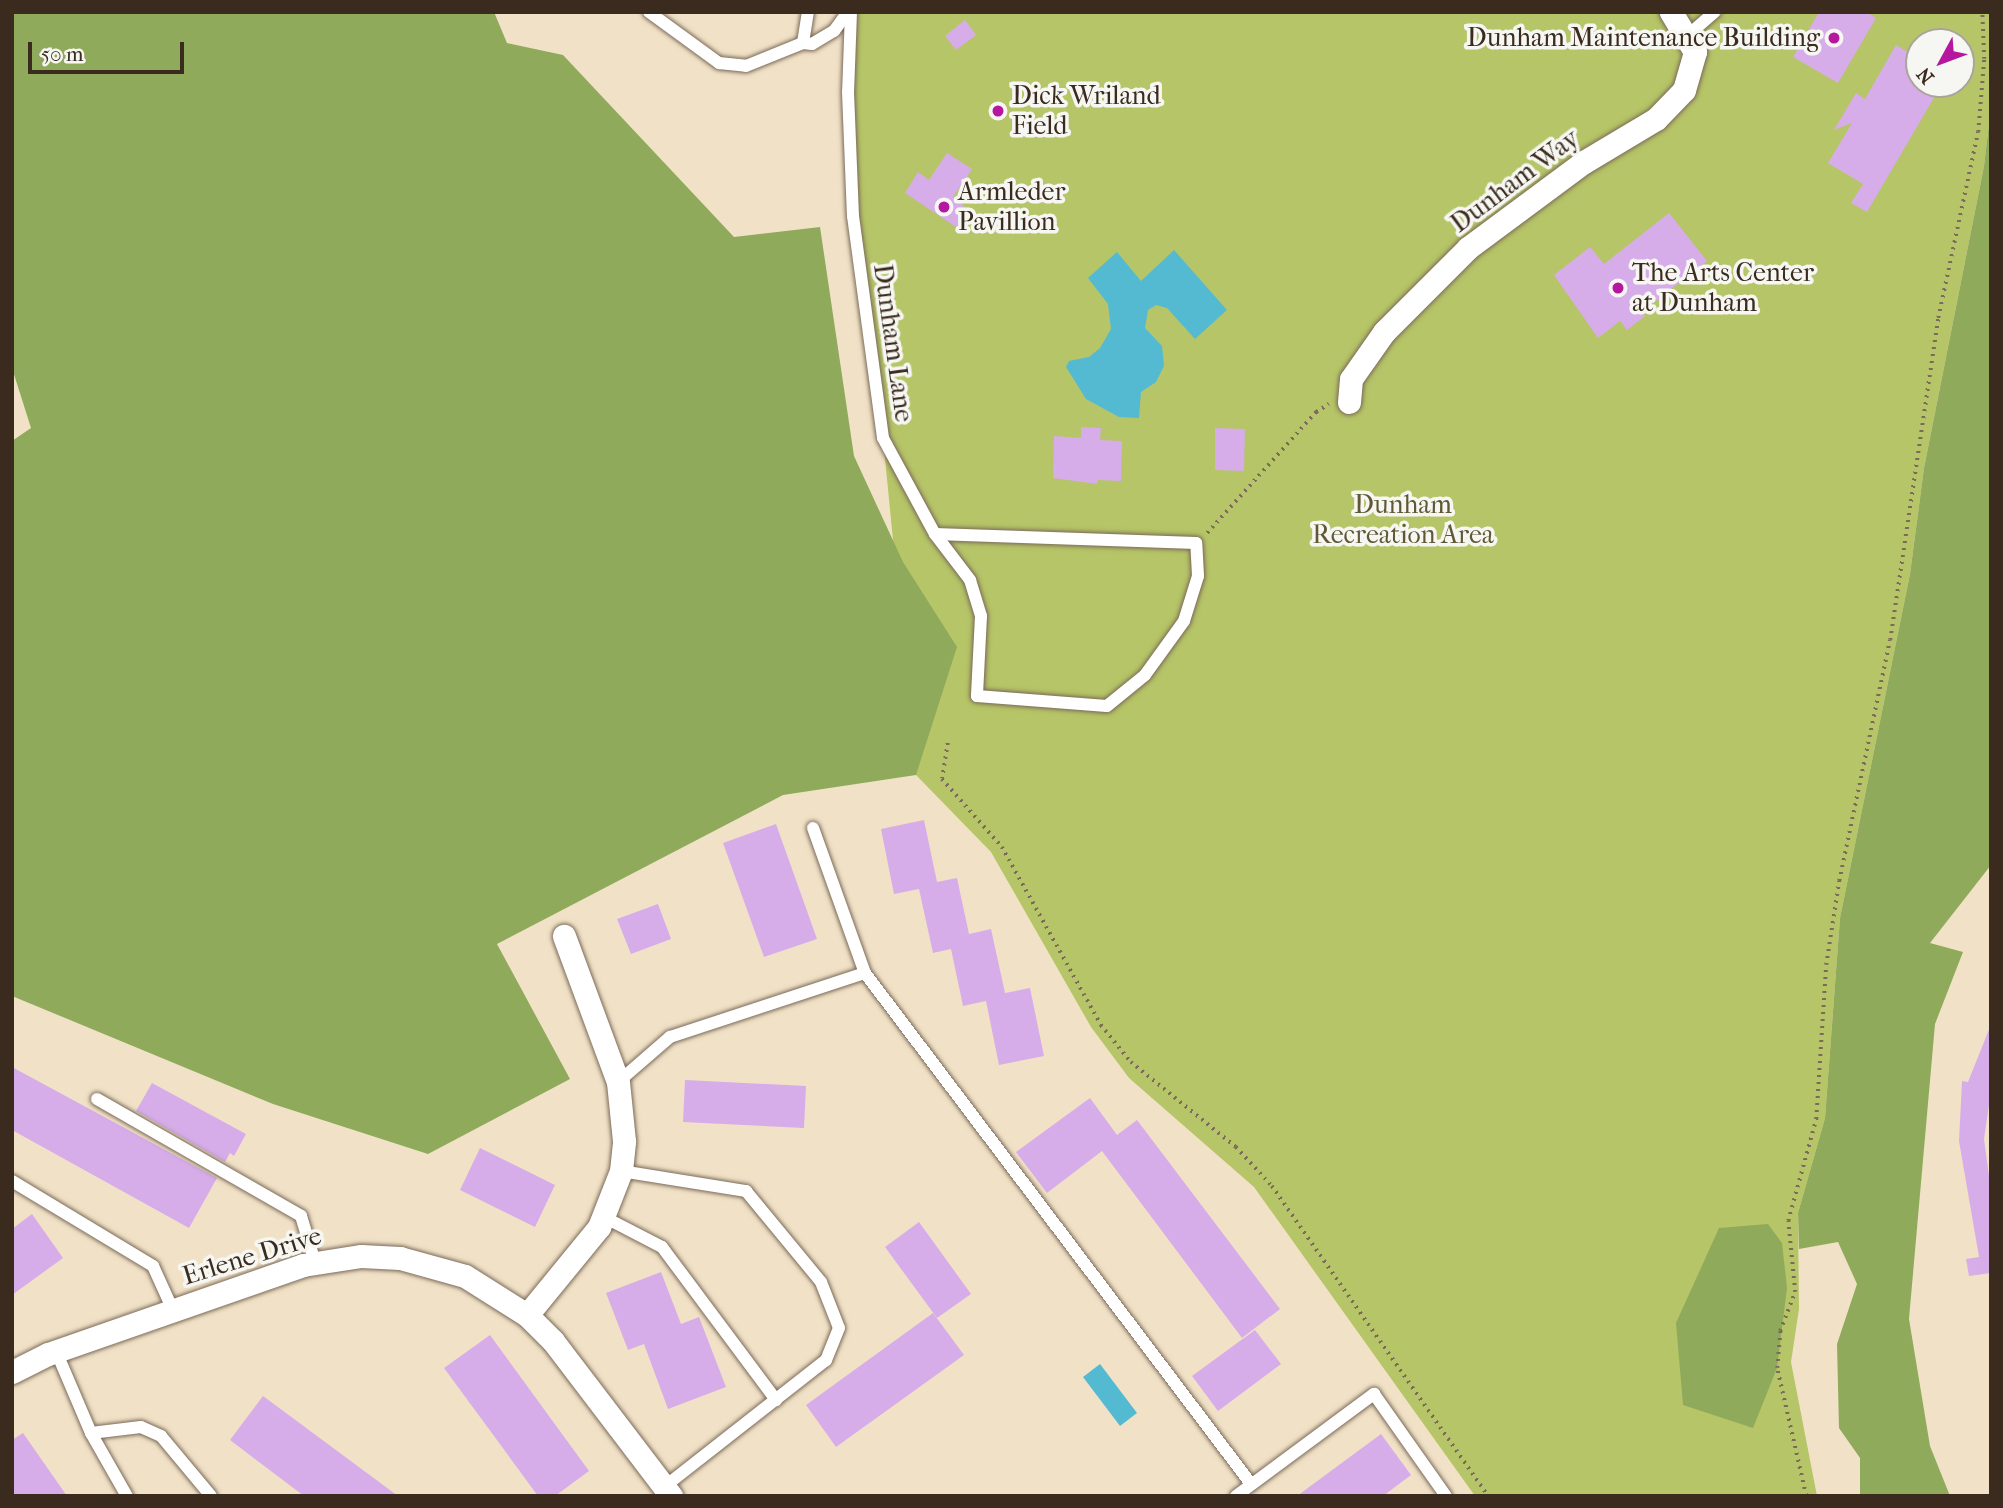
<!DOCTYPE html>
<html>
<head>
<meta charset="utf-8">
<style>
  body { margin:0 }
  #map { position:relative; width:2003px; height:1508px; overflow:hidden; background:#f1e2c7; font-family:"IM FELL French Canon",serif }
  div>[style] { position:absolute }
  .green>* { inset:0; background:#b6c567 }
  .forest>* { inset:0; background:#90aa5c }
  .water>* { inset:0; background:#54bad2 }
  .building>* { inset:0; background:#d6ade9 }
  .path>* { height:3.5px; margin-top:-1.75px; transform-origin:0; background:repeating-linear-gradient(90deg,#7b6a59 0 2px,transparent 0 7px) }
  .roads { filter:drop-shadow(0 0 2px #7b6a59) drop-shadow(0 0 2px #7b6a59) }
  .service>* { height:12px; margin:-6px; padding:0 6px; transform-origin:6px; border-radius:6px; background:#fff }
  .minor>* { height:23px; margin:-11.5px; padding:0 11.5px; transform-origin:11.5px; border-radius:11.5px; background:#fff }
  .dots>* { width:19px; height:19px; translate:-50% -50%; box-sizing:border-box; border:4px solid #f6f6f2; border-radius:50% }
  span { translate:-50% -50%; white-space:nowrap; text-align:center; line-height:1.15; -webkit-text-stroke:7px #f6f6f2; paint-order:stroke }
  .poi-label { font-size:26px; color:#3b2a1e }
  .right { translate:-100% -50%; text-align:right }
  .left { translate:0 -50%; text-align:left }
  .street-label { font-size:26px; color:#3b2a1e }
  .park-label { font-size:26px; color:#605834 }
  .frame { position:absolute; inset:0; border:14px solid #3b2a1e; pointer-events:none }
  .north { position:absolute; left:1905px; top:28px; width:70px; height:70px; box-sizing:border-box; background:#f6f6f2; border:2px solid #aba49d; border-radius:50%; rotate:229deg; font-size:19px; font-weight:700; line-height:28px; text-align:center; color:#3b2a1e }
  .north::after { content:''; display:block; margin:auto; width:24px; height:32px; background:#b5179e; clip-path:polygon(50% 0,100% 100%,50% 72%,0 100%) }
  .scale { position:absolute; left:28px; top:42px; width:156px; height:32px; box-sizing:border-box; border:4px solid #3b2a1e; border-top:0; padding-left:9px; font-size:21px; line-height:24px; white-space:nowrap; color:#3b2a1e; -webkit-text-stroke:5px #f6f6f2; paint-order:stroke }
</style>
</head>
<body>
<div id="map">
  <div class="green">
    <div style="clip-path:polygon(evenodd,851px 12px,1991px 12px,1991px 107px,1984px 166px,1924px 468px,1910px 574px,1840px 918px,1825px 1118px,1798px 1213px,1799px 1309px,1791px 1362px,1817px 1496px,1475px 1496px,1254px 1187px,1129px 1078px,1091px 1027px,991px 852px,916px 775px,883px 438px,853px 216px,851px 12px,1919px 42px,1961px 42px,1961px 84px,1919px 84px,1919px 42px)"></div>
  </div>
  <div class="forest">
    <div style="clip-path:polygon(12px 12px,494px 12px,507px 43px,563px 55px,734px 237px,820px 227px,854px 456px,903px 562px,957px 647px,916px 775px,783px 795px,497px 944px,570px 1079px,428px 1154px,273px 1104px,12px 996px,12px 441px,31px 428px,12px 368px)"></div>
    <div style="clip-path:polygon(1991px 107px,1991px 865px,1930px 943px,1963px 952px,1935px 1024px,1909px 1319px,1930px 1446px,1950px 1496px,1860px 1496px,1860px 1458px,1839px 1428px,1837px 1344px,1857px 1284px,1838px 1242px,1799px 1249px,1798px 1213px,1825px 1118px,1840px 918px,1910px 574px,1924px 468px,1984px 166px)"></div>
    <div style="clip-path:polygon(1768px 1224px,1782px 1243px,1787px 1288px,1777px 1368px,1753px 1428px,1683px 1405px,1676px 1323px,1719px 1228px)"></div>
  </div>
  <div class="water">
    <div style="clip-path:polygon(1174px 250px,1227px 310px,1195px 339px,1167px 308px,1156px 305px,1148px 310px,1145px 328px,1162px 346px,1164px 366px,1156px 382px,1141px 392px,1139px 418px,1119px 417px,1086px 399px,1066px 367px,1069px 361px,1089px 357px,1100px 348px,1111px 329px,1108px 304px,1088px 278px,1117px 252px,1141px 281px)"></div>
    <div style="clip-path:polygon(1100px 1364px,1137px 1413px,1120px 1426px,1083px 1377px)"></div>
  </div>
  <div class="building">
    <div style="clip-path:polygon(1819px 12px,1866px 12px,1876px 18px,1838px 83px,1793px 57px)"></div>
    <div style="clip-path:polygon(965px 20px,976px 35px,956px 50px,945px 36px)"></div>
    <div style="clip-path:polygon(1896px 45px,1919px 59px,1919px 84px,1942px 84px,1867px 212px,1851px 203px,1863px 184px,1828px 163px,1852px 123px,1834px 130px,1856px 93px,1865px 99px)"></div>
    <div style="clip-path:polygon(947px 153px,972px 169px,953px 197px,973px 214px,962px 231px,905px 193px,918px 172px,929px 180px)"></div>
    <div style="clip-path:polygon(1669px 213px,1707px 261px,1642px 312px,1645px 316px,1627px 330px,1620px 321px,1598px 338px,1554px 275px,1590px 247px,1604px 264px)"></div>
    <div style="clip-path:polygon(1081px 427px,1101px 428px,1100px 440px,1122px 441px,1121px 481px,1098px 480px,1097px 484px,1053px 478px,1054px 436px,1081px 438px)"></div>
    <div style="clip-path:polygon(1215px 428px,1245px 429px,1244px 471px,1215px 470px)"></div>
    <div style="clip-path:polygon(924px 820px,937px 882px,957px 878px,969px 934px,991px 929px,1005px 993px,1030px 988px,1044px 1056px,999px 1065px,986px 1001px,963px 1006px,951px 949px,933px 953px,919px 889px,894px 894px,881px 829px)"></div>
    <div style="clip-path:polygon(776px 824px,817px 939px,764px 957px,723px 843px)"></div>
    <div style="clip-path:polygon(658px 904px,671px 939px,631px 954px,617px 919px)"></div>
    <div style="clip-path:polygon(1990px 1027px,1991px 1091px,1984px 1139px,1991px 1191px,1991px 1273px,1969px 1276px,1966px 1259px,1979px 1257px,1959px 1141px,1962px 1081px,1968px 1082px)"></div>
    <div style="clip-path:polygon(12px 1067px,217px 1178px,189px 1228px,12px 1130px)"></div>
    <div style="clip-path:polygon(685px 1080px,806px 1086px,804px 1128px,683px 1122px)"></div>
    <div style="clip-path:polygon(152px 1083px,246px 1134px,234px 1156px,230px 1153px,225px 1162px,136px 1111px)"></div>
    <div style="clip-path:polygon(1090px 1098px,1117px 1135px,1137px 1120px,1280px 1309px,1242px 1338px,1102px 1151px,1047px 1193px,1016px 1152px)"></div>
    <div style="clip-path:polygon(480px 1148px,555px 1185px,535px 1227px,460px 1190px)"></div>
    <div style="clip-path:polygon(32px 1214px,63px 1258px,12px 1295px,12px 1229px)"></div>
    <div style="clip-path:polygon(919px 1222px,971px 1294px,937px 1318px,885px 1247px)"></div>
    <div style="clip-path:polygon(661px 1272px,681px 1324px,699px 1317px,726px 1387px,668px 1409px,644px 1344px,628px 1350px,606px 1293px)"></div>
    <div style="clip-path:polygon(933px 1313px,964px 1355px,836px 1447px,806px 1405px)"></div>
    <div style="clip-path:polygon(1255px 1330px,1281px 1364px,1218px 1411px,1192px 1376px)"></div>
    <div style="clip-path:polygon(490px 1335px,589px 1471px,555px 1496px,538px 1496px,444px 1368px)"></div>
    <div style="clip-path:polygon(263px 1396px,398px 1496px,304px 1496px,230px 1440px)"></div>
    <div style="clip-path:polygon(23px 1433px,67px 1496px,12px 1496px,12px 1440px)"></div>
    <div style="clip-path:polygon(1381px 1434px,1411px 1475px,1383px 1496px,1297px 1496px)"></div>
  </div>
  <div class="path">
    <div style="left:1207px;top:533px;width:163px;rotate:-48deg"></div>
    <div style="left:1316px;top:412px;width:15px;rotate:-32deg"></div>
    <div style="left:948px;top:743px;width:36px;rotate:99deg"></div>
    <div style="left:942px;top:779px;width:91px;rotate:48.6deg"></div>
    <div style="left:1002px;top:847px;width:204px;rotate:60.9deg"></div>
    <div style="left:1101px;top:1025px;width:48px;rotate:51deg"></div>
    <div style="left:1131px;top:1062px;width:135px;rotate:39deg"></div>
    <div style="left:1236px;top:1147px;width:53px;rotate:47.3deg"></div>
    <div style="left:1272px;top:1186px;width:378px;rotate:55.1deg"></div>
    <div style="left:1806px;top:1496px;width:131px;rotate:-102.8deg"></div>
    <div style="left:1777px;top:1368px;width:37px;rotate:-85deg"></div>
    <div style="left:1780px;top:1331px;width:42px;rotate:-69deg"></div>
    <div style="left:1795px;top:1292px;width:71px;rotate:-95.6deg"></div>
    <div style="left:1788px;top:1221px;width:106px;rotate:-74.6deg"></div>
    <div style="left:1816px;top:1119px;width:154px;rotate:-86.3deg"></div>
    <div style="left:1826px;top:965px;width:85px;rotate:-81.2deg"></div>
    <div style="left:1839px;top:881px;width:246px;rotate:-78.1deg"></div>
    <div style="left:1890px;top:640px;width:326px;rotate:-81.5deg"></div>
    <div style="left:1938px;top:318px;width:190px;rotate:-77.9deg"></div>
    <div style="left:1978px;top:132px;width:73px;rotate:-85.3deg"></div>
    <div style="left:1984px;top:59px;width:47px;rotate:-92.4deg"></div>
  </div>
  <div class="roads">
    <div class="service">
      <div style="left:649px;top:12px;width:87px;rotate:36.1deg"></div>
      <div style="left:719px;top:63px;width:27px;rotate:6deg"></div>
      <div style="left:746px;top:66px;width:61px;rotate:-22deg"></div>
      <div style="left:803px;top:43px;width:31px;rotate:-81deg"></div>
      <div style="left:851px;top:12px;width:80px;rotate:92.1deg"></div>
      <div style="left:848px;top:92px;width:124px;rotate:87.7deg"></div>
      <div style="left:853px;top:216px;width:224px;rotate:82.3deg"></div>
      <div style="left:883px;top:438px;width:109px;rotate:61.6deg"></div>
      <div style="left:935px;top:534px;width:58px;rotate:52.7deg"></div>
      <div style="left:970px;top:580px;width:38px;rotate:73deg"></div>
      <div style="left:981px;top:616px;width:80px;rotate:92.9deg"></div>
      <div style="left:977px;top:696px;width:130px;rotate:4.4deg"></div>
      <div style="left:1107px;top:706px;width:49px;rotate:-39.2deg"></div>
      <div style="left:1145px;top:675px;width:67px;rotate:-54.2deg"></div>
      <div style="left:1184px;top:621px;width:47px;rotate:-72.7deg"></div>
      <div style="left:1198px;top:576px;width:33px;rotate:-93deg"></div>
      <div style="left:1196px;top:543px;width:261px;rotate:-178deg"></div>
      <div style="left:1687px;top:36px;width:37px;rotate:-41deg"></div>
      <div style="left:803px;top:43px;width:9px;rotate:6deg"></div>
      <div style="left:812px;top:44px;width:26px;rotate:-31deg"></div>
      <div style="left:834px;top:31px;width:24px;rotate:-54deg"></div>
      <div style="left:813px;top:828px;width:154px;rotate:70.3deg"></div>
      <div style="left:865px;top:973px;width:640px;rotate:52.93deg"></div>
      <div style="left:618px;top:1082px;width:69px;rotate:-40.9deg"></div>
      <div style="left:670px;top:1037px;width:205px;rotate:-18.2deg"></div>
      <div style="left:97px;top:1099px;width:235px;rotate:29.8deg"></div>
      <div style="left:301px;top:1216px;width:48px;rotate:73.1deg"></div>
      <div style="left:621px;top:1171px;width:127px;rotate:9.1deg"></div>
      <div style="left:746px;top:1191px;width:118px;rotate:50.5deg"></div>
      <div style="left:821px;top:1282px;width:49px;rotate:68.6deg"></div>
      <div style="left:839px;top:1328px;width:35px;rotate:112deg"></div>
      <div style="left:826px;top:1360px;width:206px;rotate:141.9deg"></div>
      <div style="left:12px;top:1181px;width:165px;rotate:31.1deg"></div>
      <div style="left:153px;top:1266px;width:48px;rotate:65.6deg"></div>
      <div style="left:604px;top:1217px;width:65px;rotate:27.3deg"></div>
      <div style="left:662px;top:1247px;width:191px;rotate:53.3deg"></div>
      <div style="left:56px;top:1351px;width:89px;rotate:66.9deg"></div>
      <div style="left:91px;top:1433px;width:73px;rotate:60.3deg"></div>
      <div style="left:91px;top:1433px;width:50px;rotate:-6.8deg"></div>
      <div style="left:141px;top:1427px;width:22px;rotate:24deg"></div>
      <div style="left:161px;top:1436px;width:78px;rotate:50.2deg"></div>
      <div style="left:1236px;top:1496px;width:172px;rotate:-36.5deg"></div>
      <div style="left:1374px;top:1394px;width:125px;rotate:54.8deg"></div>
    </div>
    <div class="minor">
      <div style="left:1349px;top:402px;width:23px;rotate:-85deg"></div>
      <div style="left:1351px;top:379px;width:57px;rotate:-54.9deg"></div>
      <div style="left:1384px;top:332px;width:119px;rotate:-45deg"></div>
      <div style="left:1468px;top:248px;width:144px;rotate:-36.6deg"></div>
      <div style="left:1584px;top:162px;width:84px;rotate:-30.8deg"></div>
      <div style="left:1656px;top:119px;width:40px;rotate:-46deg"></div>
      <div style="left:1684px;top:90px;width:40px;rotate:-74deg"></div>
      <div style="left:1695px;top:52px;width:47px;rotate:-121deg"></div>
      <div style="left:527px;top:1315px;width:114px;rotate:-50.7deg"></div>
      <div style="left:599px;top:1227px;width:60px;rotate:-68.6deg"></div>
      <div style="left:621px;top:1171px;width:30px;rotate:-84deg"></div>
      <div style="left:624px;top:1141px;width:59px;rotate:-95.8deg"></div>
      <div style="left:618px;top:1082px;width:156px;rotate:-110.3deg"></div>
      <div style="left:12px;top:1372px;width:40px;rotate:-26.6deg"></div>
      <div style="left:48px;top:1354px;width:270px;rotate:-19.2deg"></div>
      <div style="left:303px;top:1265px;width:59px;rotate:-8.8deg"></div>
      <div style="left:361px;top:1256px;width:39px;rotate:3deg"></div>
      <div style="left:400px;top:1258px;width:67px;rotate:15.5deg"></div>
      <div style="left:465px;top:1276px;width:73px;rotate:32.2deg"></div>
      <div style="left:527px;top:1315px;width:37px;rotate:45deg"></div>
      <div style="left:553px;top:1341px;width:195px;rotate:52.7deg"></div>
    </div>
  </div>
  <div class="dots">
    <div style="left:1834px;top:38px;background:#b5179e"></div>
    <div style="left:998px;top:111px;background:#b5179e"></div>
    <div style="left:944px;top:207px;background:#b5179e"></div>
    <div style="left:1618px;top:288px;background:#b5179e"></div>
  </div>
  <div class="poi-label">
    <span class="right" style="left:1820px;top:38px">Dunham Maintenance Building</span>
    <span class="left" style="left:1012px;top:111px">Dick Wriland<br>Field</span>
    <span class="left" style="left:958px;top:207px">Armleder<br>Pavillion</span>
    <span class="left" style="left:1632px;top:288px">The Arts Center<br>at Dunham</span>
  </div>
  <div class="street-label">
    <span style="left:1515px;top:181px;rotate:-37deg">Dunham Way</span>
    <span style="left:893px;top:343px;rotate:82deg">Dunham Lane</span>
    <span style="left:252px;top:1256px;rotate:-17deg">Erlene Drive</span>
  </div>
  <div class="park-label">
    <span style="left:1403px;top:520px">Dunham<br>Recreation Area</span>
  </div>
  <div class="frame"></div>
  <div class="north">N</div>
  <div class="scale">50 m</div>
</div>
</body>
</html>
